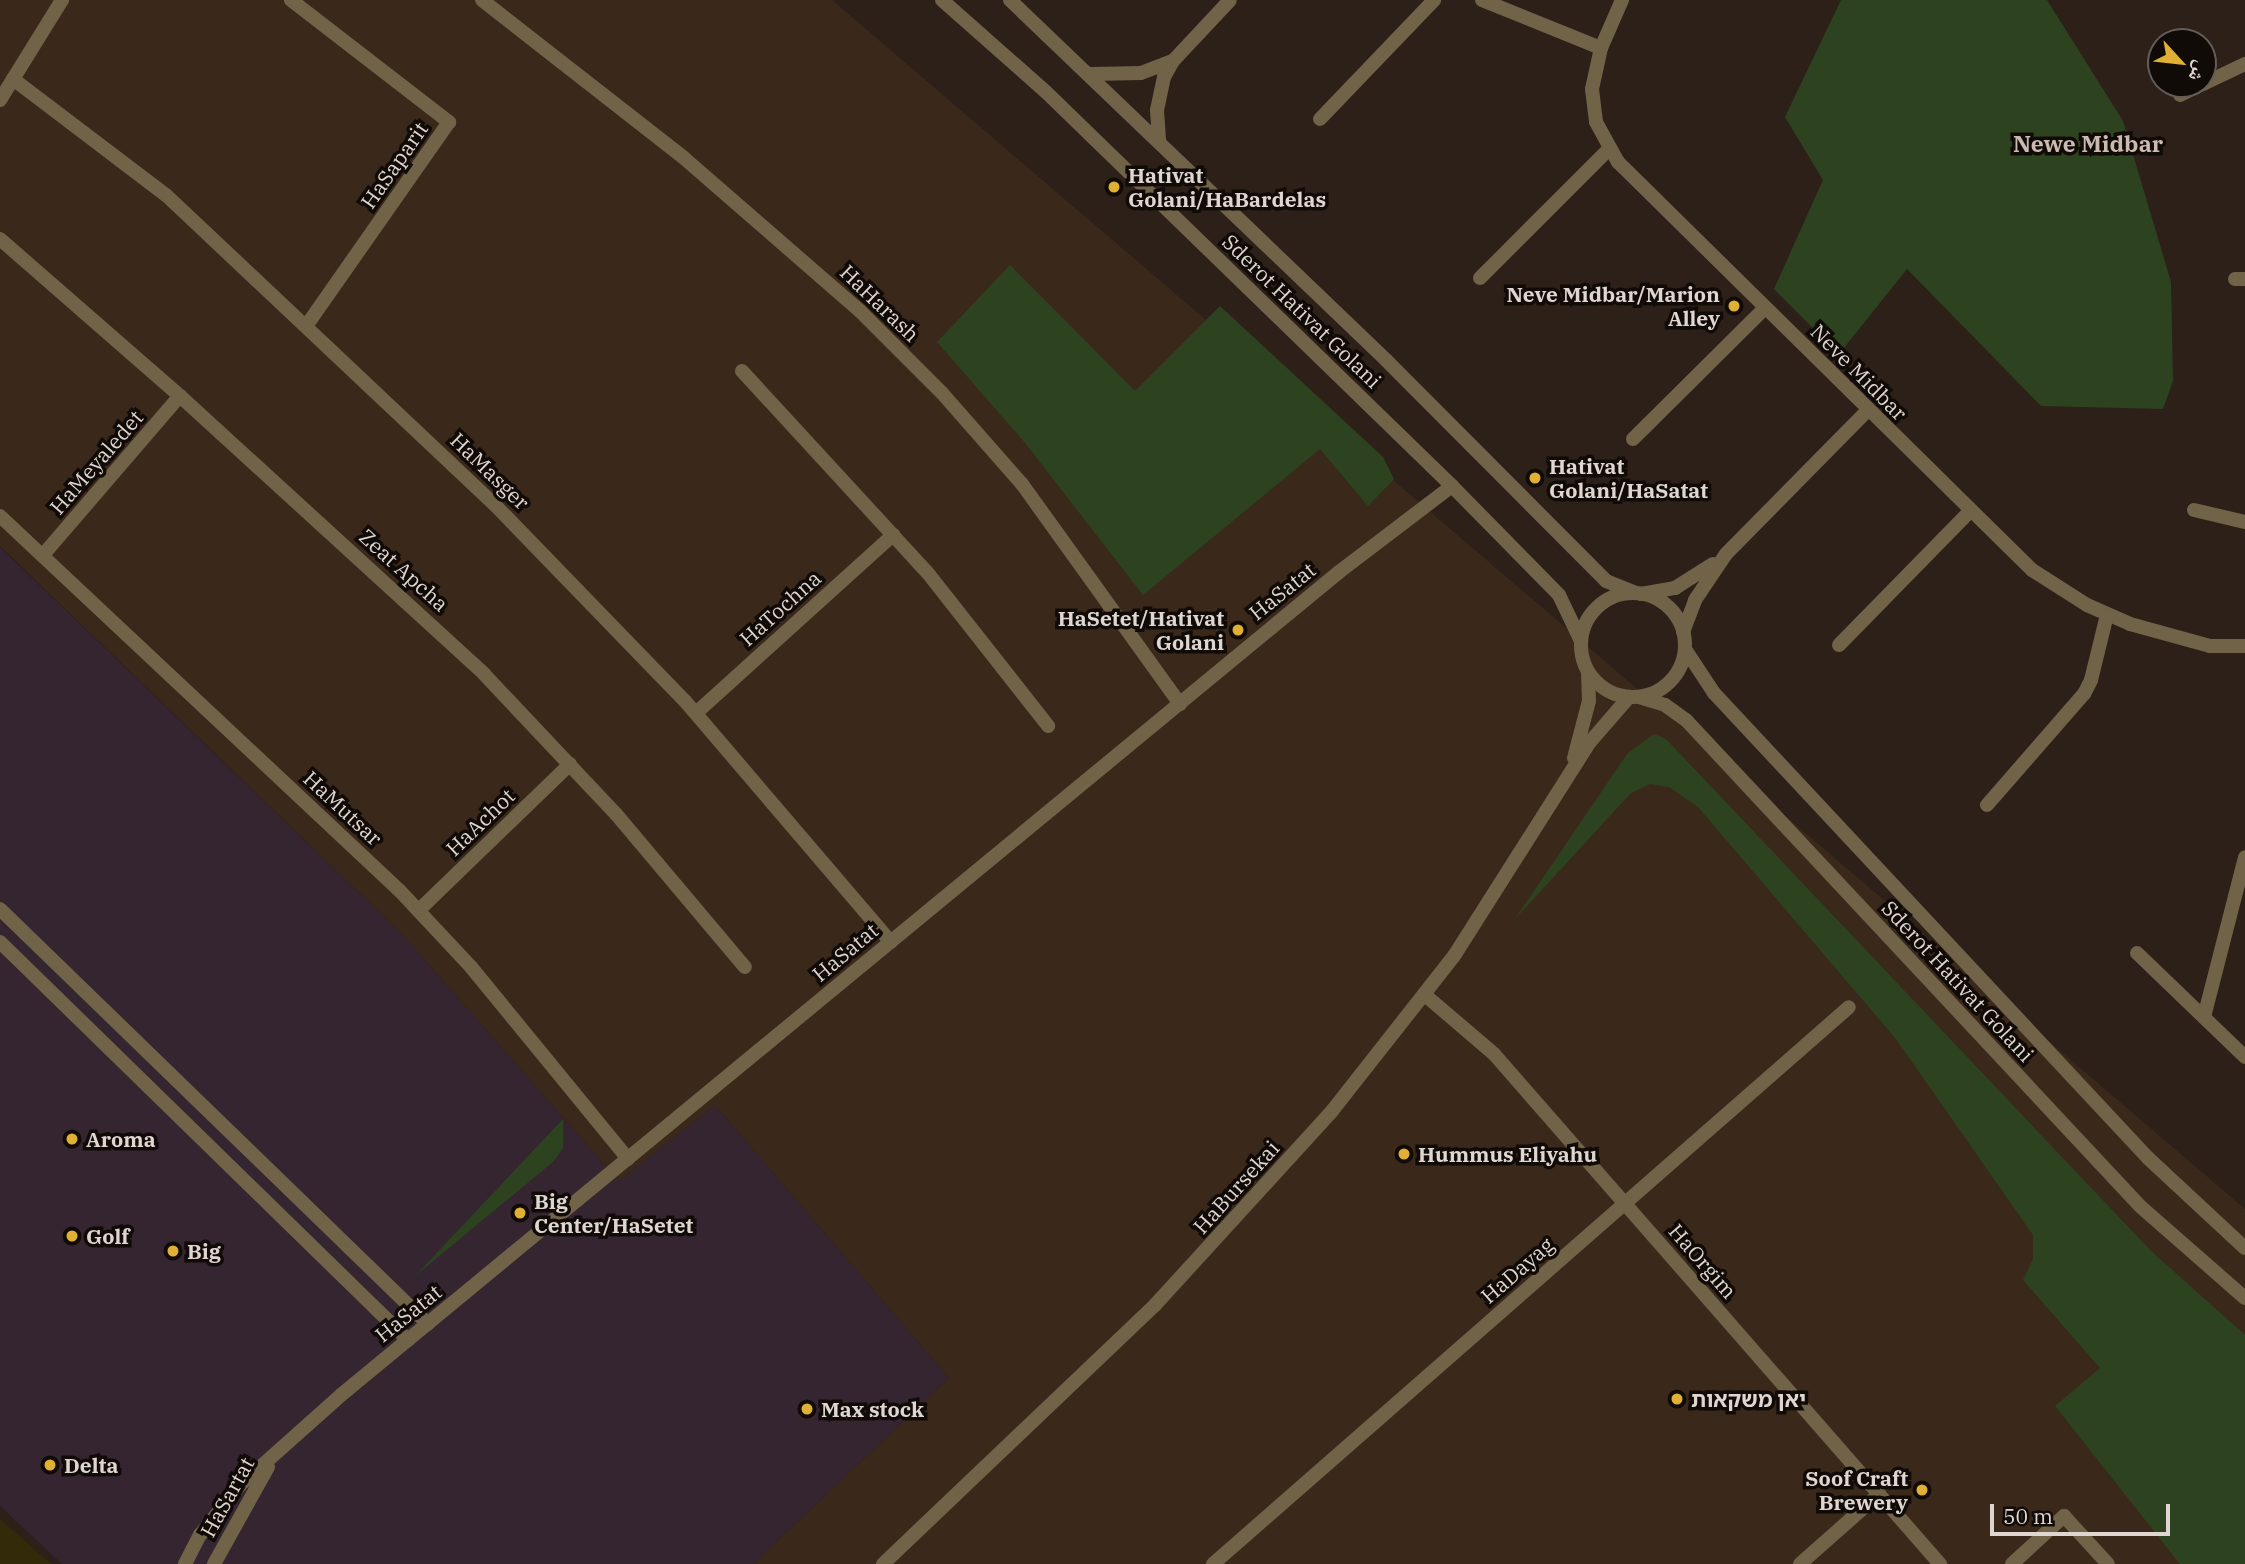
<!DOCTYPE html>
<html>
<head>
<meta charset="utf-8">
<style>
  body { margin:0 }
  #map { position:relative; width:2245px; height:1564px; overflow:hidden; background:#2d2018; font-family:"IBM Plex Serif","Noto Naskh Arabic","Noto Sans Hebrew",serif }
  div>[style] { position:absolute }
  .commercial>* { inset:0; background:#342531 }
  .built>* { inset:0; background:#3a281b }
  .green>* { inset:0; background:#2d431f }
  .sand>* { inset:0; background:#322a09 }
  .minor>* { height:14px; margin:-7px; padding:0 7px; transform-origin:7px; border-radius:7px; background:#706347 }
  .tertiary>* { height:14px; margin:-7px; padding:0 7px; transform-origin:7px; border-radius:7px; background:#706347 }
  .tertiary>.ring { margin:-7px; padding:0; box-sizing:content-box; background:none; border:14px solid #706347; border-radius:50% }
  .dots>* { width:19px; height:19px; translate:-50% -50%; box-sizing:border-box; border:4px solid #110b08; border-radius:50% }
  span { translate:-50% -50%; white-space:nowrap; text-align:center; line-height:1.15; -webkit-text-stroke:7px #110b08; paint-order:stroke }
  .street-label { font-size:21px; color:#dfd6d1 }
  .poi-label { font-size:21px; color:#dfd6d1; font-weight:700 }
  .left { translate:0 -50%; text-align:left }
  .right { translate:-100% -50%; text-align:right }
  .neighbourhood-label { font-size:23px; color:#cbbaaf; font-weight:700 }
  .north { position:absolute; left:2147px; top:28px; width:70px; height:70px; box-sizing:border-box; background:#110b08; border:2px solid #635c58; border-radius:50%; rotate:117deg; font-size:19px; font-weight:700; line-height:28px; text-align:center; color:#dfd6d1 }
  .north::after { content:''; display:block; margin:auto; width:24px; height:32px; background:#e0b034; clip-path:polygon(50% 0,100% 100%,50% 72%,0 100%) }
  .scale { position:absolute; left:1990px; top:1504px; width:180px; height:32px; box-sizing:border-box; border:4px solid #dfd6d1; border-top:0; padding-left:9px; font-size:21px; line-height:24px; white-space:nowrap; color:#dfd6d1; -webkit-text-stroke:5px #110b08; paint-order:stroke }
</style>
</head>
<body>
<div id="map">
  <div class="commercial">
    <div style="clip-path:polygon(0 547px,402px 934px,619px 1181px,715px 1105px,949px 1378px,753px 1564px,62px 1564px,0 1506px)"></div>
  </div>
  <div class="built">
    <div style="clip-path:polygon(0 0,832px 0,2245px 1209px,2245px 1507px,2210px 1564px,753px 1564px,949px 1378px,715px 1105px,619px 1181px,402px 934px,0 546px)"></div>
  </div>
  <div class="green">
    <div style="clip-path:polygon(1841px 0,2047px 0,2123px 121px,2171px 282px,2173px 381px,2163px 409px,2041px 406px,1907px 269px,1839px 354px,1774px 289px,1823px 180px,1785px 117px)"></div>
    <div style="clip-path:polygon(1010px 265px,1135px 391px,1220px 306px,1383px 457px,1394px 479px,1368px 506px,1320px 449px,1143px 595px,1026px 444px,937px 342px)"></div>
    <div style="clip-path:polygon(1654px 734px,1666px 739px,2151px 1251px,2245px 1335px,2245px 1564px,2180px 1564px,2055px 1406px,2100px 1368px,2023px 1280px,2033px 1259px,2033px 1235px,1896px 1039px,1698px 807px,1669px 787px,1650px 784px,1631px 793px,1515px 919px,1627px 754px)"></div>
    <div style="clip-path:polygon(563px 1119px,563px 1148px,553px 1162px,415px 1276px)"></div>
  </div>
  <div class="sand">
    <div style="clip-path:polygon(0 1519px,51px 1564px,0 1564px)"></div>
  </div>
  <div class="minor">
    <div style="left:291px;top:0;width:200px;rotate:37.7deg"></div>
    <div style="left:449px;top:122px;width:249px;rotate:125deg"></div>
    <div style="left:482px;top:0;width:256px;rotate:38deg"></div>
    <div style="left:684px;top:158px;width:233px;rotate:41deg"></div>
    <div style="left:860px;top:311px;width:116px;rotate:45deg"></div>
    <div style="left:942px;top:393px;width:121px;rotate:48.7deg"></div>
    <div style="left:1022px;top:484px;width:271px;rotate:54.3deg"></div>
    <div style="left:1482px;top:0;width:128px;rotate:22deg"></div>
    <div style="left:1622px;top:0;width:52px;rotate:113.6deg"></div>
    <div style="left:1601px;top:48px;width:42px;rotate:102.4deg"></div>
    <div style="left:1592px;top:89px;width:33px;rotate:83deg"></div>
    <div style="left:1596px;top:122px;width:46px;rotate:61.2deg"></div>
    <div style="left:1618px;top:162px;width:581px;rotate:44.58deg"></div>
    <div style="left:2032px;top:570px;width:65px;rotate:32.5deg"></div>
    <div style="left:2087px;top:605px;width:47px;rotate:23.8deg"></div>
    <div style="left:2130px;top:624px;width:83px;rotate:15.4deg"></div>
    <div style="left:2210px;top:646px;width:35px"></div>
    <div style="left:1092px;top:74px;width:49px;rotate:-1.2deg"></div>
    <div style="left:1141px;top:73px;width:34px;rotate:-21deg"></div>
    <div style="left:13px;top:79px;width:192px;rotate:37.2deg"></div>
    <div style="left:166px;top:195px;width:452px;rotate:43.3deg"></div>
    <div style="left:495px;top:505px;width:273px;rotate:45.9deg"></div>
    <div style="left:685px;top:701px;width:317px;rotate:49.5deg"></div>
    <div style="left:2203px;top:84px;width:47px;rotate:-25.5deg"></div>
    <div style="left:2180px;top:95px;width:25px;rotate:-26deg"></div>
    <div style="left:0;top:100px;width:118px;rotate:-58.2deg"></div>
    <div style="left:1320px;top:119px;width:165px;rotate:-46.2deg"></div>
    <div style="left:1159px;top:139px;width:29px;rotate:-94deg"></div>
    <div style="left:1157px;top:110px;width:34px;rotate:-78deg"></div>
    <div style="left:1164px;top:77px;width:18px;rotate:-61deg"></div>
    <div style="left:1173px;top:61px;width:83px;rotate:-46.9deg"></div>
    <div style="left:0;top:239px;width:239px;rotate:41.1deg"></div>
    <div style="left:180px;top:396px;width:412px;rotate:42.4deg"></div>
    <div style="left:484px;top:674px;width:192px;rotate:46.7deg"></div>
    <div style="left:616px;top:814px;width:200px;rotate:49.9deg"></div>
    <div style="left:1480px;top:278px;width:181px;rotate:-45deg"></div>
    <div style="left:2235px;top:279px;width:10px"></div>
    <div style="left:742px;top:371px;width:273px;rotate:47.4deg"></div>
    <div style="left:927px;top:572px;width:196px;rotate:51.8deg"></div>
    <div style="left:1633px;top:439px;width:186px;rotate:-44.8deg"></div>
    <div style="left:2194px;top:510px;width:52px;rotate:13.2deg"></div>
    <div style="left:0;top:516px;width:548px;rotate:43.15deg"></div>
    <div style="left:400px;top:891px;width:104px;rotate:46.9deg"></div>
    <div style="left:471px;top:967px;width:248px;rotate:50.7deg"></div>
    <div style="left:43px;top:555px;width:210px;rotate:-49.3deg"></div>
    <div style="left:1641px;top:594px;width:35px;rotate:-10deg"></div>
    <div style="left:1675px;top:588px;width:45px;rotate:-32.3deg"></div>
    <div style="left:1683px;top:632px;width:34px;rotate:-69deg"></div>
    <div style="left:1695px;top:600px;width:55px;rotate:-56deg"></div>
    <div style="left:1726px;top:554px;width:202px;rotate:-45.4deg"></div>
    <div style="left:1839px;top:645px;width:187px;rotate:-45.6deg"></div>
    <div style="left:696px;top:713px;width:266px;rotate:-42.1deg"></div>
    <div style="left:1987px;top:805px;width:147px;rotate:-48.9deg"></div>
    <div style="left:2084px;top:694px;width:16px;rotate:-63deg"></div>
    <div style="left:2091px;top:680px;width:67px;rotate:-76.2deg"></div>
    <div style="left:0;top:909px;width:596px;rotate:44.12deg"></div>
    <div style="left:419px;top:910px;width:210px;rotate:-44deg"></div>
    <div style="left:0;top:942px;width:570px;rotate:44.29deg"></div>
    <div style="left:2137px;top:953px;width:150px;rotate:43.9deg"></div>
    <div style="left:1425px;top:995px;width:91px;rotate:40.5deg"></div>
    <div style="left:1494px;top:1054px;width:678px;rotate:48.83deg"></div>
    <div style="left:2204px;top:1017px;width:165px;rotate:-75.6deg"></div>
    <div style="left:1213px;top:1564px;width:845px;rotate:-41.21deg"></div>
    <div style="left:1800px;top:1564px;width:106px;rotate:-41.5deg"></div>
    <div style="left:2012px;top:1564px;width:71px;rotate:-42.7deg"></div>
    <div style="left:2064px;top:1516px;width:65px;rotate:47.5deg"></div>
  </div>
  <div class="tertiary">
    <div style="left:942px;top:0;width:137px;rotate:41.5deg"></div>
    <div style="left:1045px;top:91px;width:567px;rotate:44.14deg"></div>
    <div style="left:1452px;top:486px;width:153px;rotate:45.5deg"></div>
    <div style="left:1559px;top:595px;width:51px;rotate:64.4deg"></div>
    <div style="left:1010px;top:0;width:521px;rotate:43.75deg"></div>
    <div style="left:1386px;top:360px;width:312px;rotate:45.1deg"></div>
    <div style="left:1606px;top:581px;width:31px;rotate:22deg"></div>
    <div class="ring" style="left:1581px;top:593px;width:90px;height:90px"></div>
    <div style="left:1685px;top:649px;width:53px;rotate:56.6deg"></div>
    <div style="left:1714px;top:693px;width:636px;rotate:46.97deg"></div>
    <div style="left:2148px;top:1158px;width:132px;rotate:42.9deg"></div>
    <div style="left:1639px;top:697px;width:27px;rotate:17deg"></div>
    <div style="left:1665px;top:705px;width:26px;rotate:36deg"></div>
    <div style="left:1686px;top:720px;width:666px;rotate:46.95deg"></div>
    <div style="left:2141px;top:1207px;width:138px;rotate:41.2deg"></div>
    <div style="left:1574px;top:758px;width:59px;rotate:-75.3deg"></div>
    <div style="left:1589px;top:701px;width:29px;rotate:-92deg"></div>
    <div style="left:185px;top:1564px;width:33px;rotate:-63deg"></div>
    <div style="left:200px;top:1535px;width:64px;rotate:-51.3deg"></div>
    <div style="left:240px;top:1485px;width:135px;rotate:-41.7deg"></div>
    <div style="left:341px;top:1395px;width:1294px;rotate:-39.51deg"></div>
    <div style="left:1339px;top:572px;width:142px;rotate:-37.3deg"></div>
    <div style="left:214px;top:1564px;width:111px;rotate:-60.9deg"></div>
    <div style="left:883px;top:1564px;width:376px;rotate:-43.6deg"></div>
    <div style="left:1155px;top:1305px;width:263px;rotate:-47.6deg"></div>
    <div style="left:1332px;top:1111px;width:197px;rotate:-51.8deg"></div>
    <div style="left:1454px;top:956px;width:254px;rotate:-57.6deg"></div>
    <div style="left:1590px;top:742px;width:60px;rotate:-49.1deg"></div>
  </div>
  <div class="dots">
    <div style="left:1114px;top:187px;background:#e0b034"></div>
    <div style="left:1734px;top:306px;background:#e0b034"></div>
    <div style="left:1535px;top:478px;background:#e0b034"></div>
    <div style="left:1238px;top:630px;background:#e0b034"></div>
    <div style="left:72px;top:1139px;background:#e0b034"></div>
    <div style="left:1404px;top:1154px;background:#e0b034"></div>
    <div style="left:520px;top:1213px;background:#e0b034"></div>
    <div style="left:72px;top:1236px;background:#e0b034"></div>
    <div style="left:173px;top:1251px;background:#e0b034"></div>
    <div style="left:1677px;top:1399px;background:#e0b034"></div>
    <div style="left:807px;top:1409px;background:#e0b034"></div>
    <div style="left:50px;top:1465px;background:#e0b034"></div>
    <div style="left:1922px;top:1490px;background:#e0b034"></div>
  </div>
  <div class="street-label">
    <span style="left:394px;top:165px;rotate:-55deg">HaSaparit</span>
    <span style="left:880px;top:303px;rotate:44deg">HaHarash</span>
    <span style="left:1302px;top:311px;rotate:44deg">Sderot Hativat Golani</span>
    <span style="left:1859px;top:372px;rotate:45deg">Neve Midbar</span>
    <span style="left:96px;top:462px;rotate:-49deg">HaMeyaledet</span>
    <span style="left:490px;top:471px;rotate:44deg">HaMasger</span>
    <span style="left:404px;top:570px;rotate:42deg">Zeat Apcha</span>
    <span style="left:1282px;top:591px;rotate:-39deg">HaSatat</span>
    <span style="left:780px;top:608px;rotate:-42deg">HaTochna</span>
    <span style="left:343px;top:808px;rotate:43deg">HaMutsar</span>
    <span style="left:480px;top:822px;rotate:-44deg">HaAchot</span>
    <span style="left:845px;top:952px;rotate:-40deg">HaSatat</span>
    <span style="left:1958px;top:981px;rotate:47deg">Sderot Hativat Golani</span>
    <span style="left:1236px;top:1187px;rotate:-48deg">HaBursekai</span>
    <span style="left:1703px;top:1261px;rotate:49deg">HaOrgim</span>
    <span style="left:1517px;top:1270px;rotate:-41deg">HaDayag</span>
    <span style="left:408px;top:1313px;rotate:-39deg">HaSatat</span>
    <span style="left:227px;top:1497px;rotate:-61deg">HaSartat</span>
  </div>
  <div class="poi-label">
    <span class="left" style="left:1128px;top:187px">Hativat<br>Golani/HaBardelas</span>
    <span class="right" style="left:1720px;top:306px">Neve Midbar/Marion<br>Alley</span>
    <span class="left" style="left:1549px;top:478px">Hativat<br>Golani/HaSatat</span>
    <span class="right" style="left:1224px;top:630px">HaSetet/Hativat<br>Golani</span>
    <span class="left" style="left:86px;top:1139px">Aroma</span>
    <span class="left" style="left:1418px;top:1154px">Hummus Eliyahu</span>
    <span class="left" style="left:534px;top:1213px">Big<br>Center/HaSetet</span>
    <span class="left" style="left:86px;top:1236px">Golf</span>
    <span class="left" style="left:187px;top:1251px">Big</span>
    <span class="left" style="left:1691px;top:1399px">יאן משקאות</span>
    <span class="left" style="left:821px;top:1409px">Max stock</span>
    <span class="left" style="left:64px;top:1465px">Delta</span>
    <span class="right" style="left:1908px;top:1490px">Soof Craft<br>Brewery</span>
  </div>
  <div class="neighbourhood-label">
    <span style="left:2088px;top:143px">Newe Midbar</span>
  </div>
  <div class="north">ش</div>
  <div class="scale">50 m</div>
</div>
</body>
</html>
